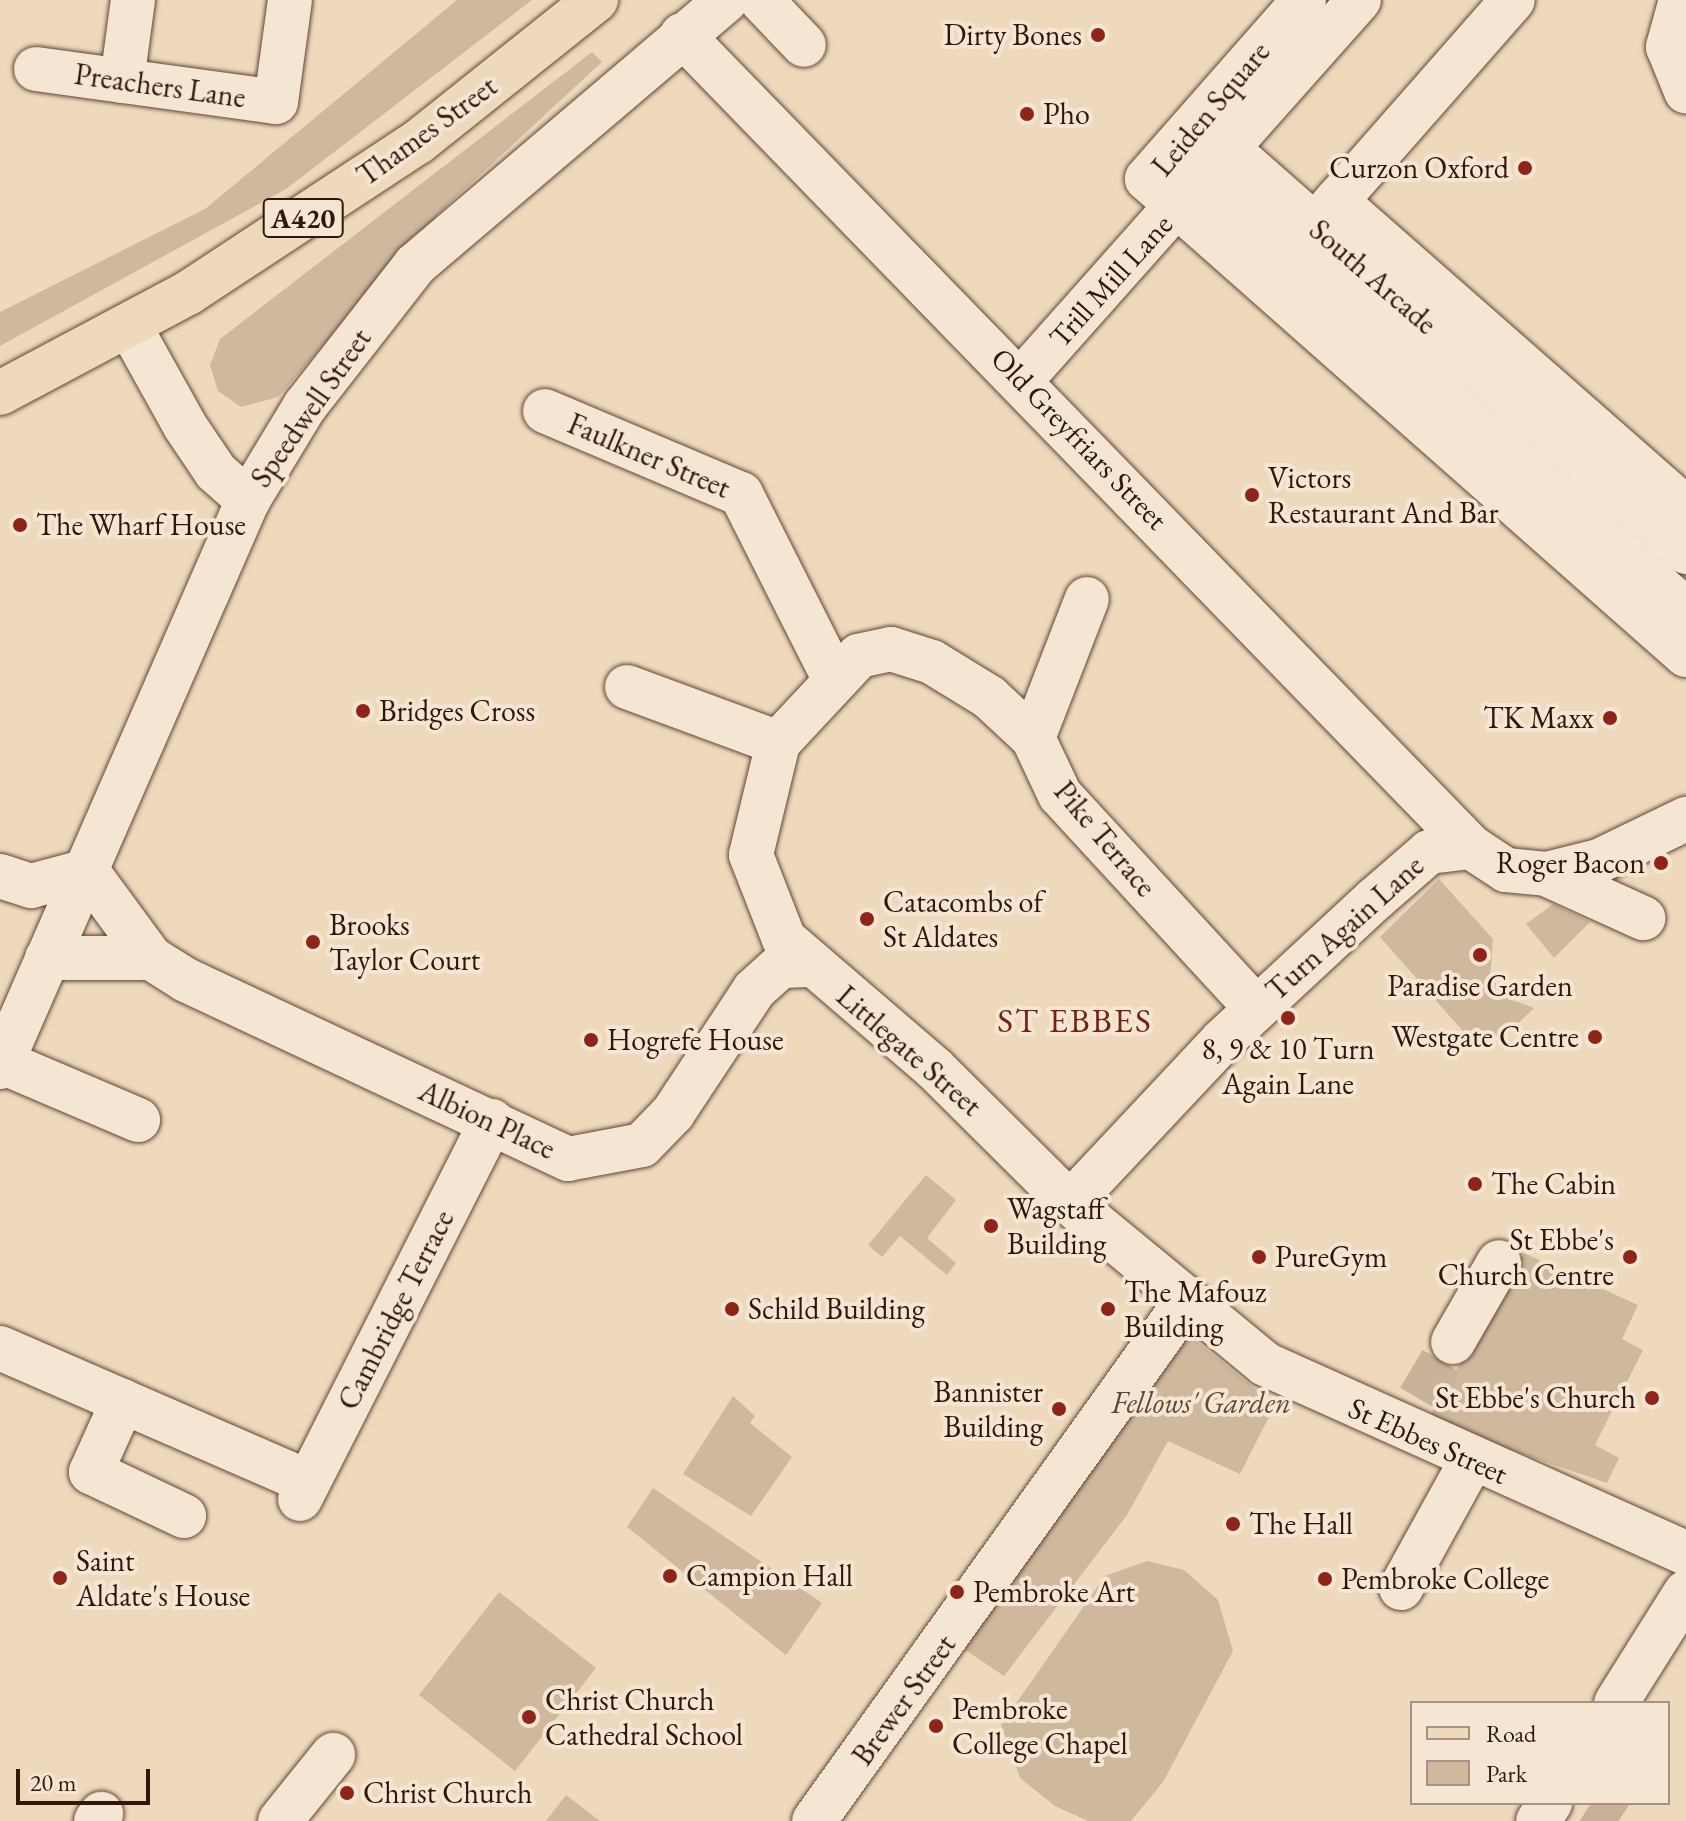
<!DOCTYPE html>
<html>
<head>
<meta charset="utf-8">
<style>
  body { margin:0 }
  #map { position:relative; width:1686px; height:1821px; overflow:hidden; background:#efd9bc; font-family:"EB Garamond",serif }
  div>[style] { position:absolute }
  .green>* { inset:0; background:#cfb89e }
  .minor-tunnel>* { height:44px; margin-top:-22px; transform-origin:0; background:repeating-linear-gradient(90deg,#c9b299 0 44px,transparent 0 66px) }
  .roads { filter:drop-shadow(0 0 2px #614637) drop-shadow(0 0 2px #614637) }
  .minor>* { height:44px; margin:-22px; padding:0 22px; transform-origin:22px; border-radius:22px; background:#f5e6d3 }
  .major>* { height:44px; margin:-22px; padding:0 22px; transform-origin:22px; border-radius:22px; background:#efd9bc }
  .dots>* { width:22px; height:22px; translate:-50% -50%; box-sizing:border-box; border:4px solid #f5e6d3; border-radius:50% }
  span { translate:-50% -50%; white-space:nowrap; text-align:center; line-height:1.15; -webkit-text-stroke:8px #f5e6d3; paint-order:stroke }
  .shield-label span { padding:2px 6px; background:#f5e6d3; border:2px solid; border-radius:6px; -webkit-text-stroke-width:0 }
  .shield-label { font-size:28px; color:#32150b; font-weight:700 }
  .poi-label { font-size:30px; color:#32150b }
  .right { translate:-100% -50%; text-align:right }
  .left { translate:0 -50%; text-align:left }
  .street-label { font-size:30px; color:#32150b }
  .park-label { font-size:30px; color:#614637; font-style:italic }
  .quarter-label { font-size:34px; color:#7a1f14; letter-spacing:2px }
  .legend { position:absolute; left:1410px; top:1701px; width:260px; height:104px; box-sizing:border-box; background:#f5e6d3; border:2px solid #a79283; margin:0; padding:10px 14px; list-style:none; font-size:24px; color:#32150b }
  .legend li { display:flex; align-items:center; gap:16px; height:40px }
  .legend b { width:40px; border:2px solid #a79283 }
  .scale { position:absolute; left:16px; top:1769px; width:134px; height:36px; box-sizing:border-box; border:4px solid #32150b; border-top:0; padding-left:10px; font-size:24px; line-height:28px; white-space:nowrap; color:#32150b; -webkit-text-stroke:6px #f5e6d3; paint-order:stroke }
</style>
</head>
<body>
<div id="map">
  <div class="green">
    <div style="clip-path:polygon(457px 0,532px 0,286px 189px,0 346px,0 312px,205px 209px)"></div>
    <div style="clip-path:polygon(592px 52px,602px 62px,440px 212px,278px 397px,241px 407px,218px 391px,210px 365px,220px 339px)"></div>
    <div style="clip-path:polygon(1439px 879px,1493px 939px,1490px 977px,1512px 1000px,1534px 1008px,1501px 1040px,1492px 1033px,1476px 1046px,1380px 937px)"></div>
    <div style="clip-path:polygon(1553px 904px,1590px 922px,1554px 958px,1526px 924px)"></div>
    <div style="clip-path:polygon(926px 1175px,956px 1200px,927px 1238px,956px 1263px,947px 1275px,900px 1236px,882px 1257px,868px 1245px)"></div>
    <div style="clip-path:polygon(1524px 1253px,1638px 1305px,1622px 1339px,1643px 1350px,1595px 1445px,1619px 1458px,1607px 1483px,1427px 1421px)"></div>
    <div style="clip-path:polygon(1185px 1332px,1275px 1405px,1240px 1474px,1168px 1441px,1127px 1515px,1004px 1676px,958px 1645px)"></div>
    <div style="clip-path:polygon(733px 1396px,755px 1416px,750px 1423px,792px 1457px,751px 1516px,683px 1474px)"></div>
    <div style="clip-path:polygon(653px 1488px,822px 1603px,786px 1655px,627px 1527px)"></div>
    <div style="clip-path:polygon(1147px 1561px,1184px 1570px,1218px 1600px,1233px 1651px,1163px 1782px,1131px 1821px,1088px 1821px,1055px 1806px,1020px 1778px,1001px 1725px,1105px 1576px)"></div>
    <div style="clip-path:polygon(499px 1592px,596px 1668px,515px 1771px,419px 1695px)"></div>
    <div style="clip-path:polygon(566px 1795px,600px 1821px,546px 1821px)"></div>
  </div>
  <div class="minor-tunnel">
    <div style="left:1419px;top:1399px;width:66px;rotate:-59.2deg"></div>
    <div style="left:1591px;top:1803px;width:33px;rotate:33deg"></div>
  </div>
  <div class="roads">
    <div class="minor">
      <div style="left:761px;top:0;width:62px;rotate:46.3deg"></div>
      <div style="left:1304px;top:0;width:238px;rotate:131.3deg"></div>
      <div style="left:1147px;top:179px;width:719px;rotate:41.45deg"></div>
      <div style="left:1681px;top:0;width:49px;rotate:105.5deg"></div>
      <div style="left:1668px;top:47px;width:48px;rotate:67.8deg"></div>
      <div style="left:682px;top:35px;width:1132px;rotate:45.82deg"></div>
      <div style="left:1471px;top:847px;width:42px;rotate:33.3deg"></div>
      <div style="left:1506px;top:870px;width:40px;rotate:5.7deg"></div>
      <div style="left:1546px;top:874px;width:55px;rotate:-13.8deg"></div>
      <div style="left:1599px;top:861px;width:97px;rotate:-25.8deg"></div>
      <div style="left:36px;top:69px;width:242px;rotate:7.8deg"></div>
      <div style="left:276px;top:102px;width:103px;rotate:-82.2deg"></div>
      <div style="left:122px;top:81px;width:82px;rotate:-82.3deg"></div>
      <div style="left:1228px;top:149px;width:610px;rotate:41.34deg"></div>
      <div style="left:1199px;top:181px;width:649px;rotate:41.38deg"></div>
      <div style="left:1336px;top:201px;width:466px;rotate:41.3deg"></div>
      <div style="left:1316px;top:224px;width:298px;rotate:-48.7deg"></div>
      <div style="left:130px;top:327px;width:113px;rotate:60.9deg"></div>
      <div style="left:185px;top:426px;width:55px;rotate:56deg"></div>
      <div style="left:216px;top:472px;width:43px;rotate:41.2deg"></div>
      <div style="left:1022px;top:379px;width:507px;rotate:-48.36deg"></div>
      <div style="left:545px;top:411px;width:213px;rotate:23deg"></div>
      <div style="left:741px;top:494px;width:206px;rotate:63.2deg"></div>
      <div style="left:627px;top:687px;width:161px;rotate:20.3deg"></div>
      <div style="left:1033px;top:738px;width:149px;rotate:-68.8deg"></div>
      <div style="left:87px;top:871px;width:108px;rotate:53.7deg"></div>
      <div style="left:151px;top:958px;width:41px;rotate:32.2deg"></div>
      <div style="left:186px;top:980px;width:422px;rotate:25.1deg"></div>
      <div style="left:568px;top:1159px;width:75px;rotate:-10.7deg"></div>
      <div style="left:642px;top:1145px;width:45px;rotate:-45.9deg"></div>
      <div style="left:673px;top:1113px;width:147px;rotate:-56.6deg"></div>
      <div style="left:754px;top:990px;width:36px;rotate:-42deg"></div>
      <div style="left:781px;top:966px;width:28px;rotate:-2deg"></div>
      <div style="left:1546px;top:874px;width:107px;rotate:24.4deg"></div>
      <div style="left:0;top:876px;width:33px;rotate:18deg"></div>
      <div style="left:31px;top:886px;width:58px;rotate:-15deg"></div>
      <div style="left:47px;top:958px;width:104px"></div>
      <div style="left:1256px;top:1008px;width:289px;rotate:-132.6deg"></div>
      <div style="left:1060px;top:795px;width:63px;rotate:-115.3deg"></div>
      <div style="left:1033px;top:738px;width:60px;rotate:-137deg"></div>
      <div style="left:989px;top:697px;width:67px;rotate:-148.4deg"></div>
      <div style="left:932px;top:662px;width:43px;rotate:-162.4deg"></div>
      <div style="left:891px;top:649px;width:33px;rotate:168deg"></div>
      <div style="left:859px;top:656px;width:119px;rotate:133deg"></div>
      <div style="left:778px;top:743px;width:115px;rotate:103.6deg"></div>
      <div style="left:751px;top:855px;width:90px;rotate:68.6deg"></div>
      <div style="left:784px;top:939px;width:199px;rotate:40.7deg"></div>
      <div style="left:935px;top:1069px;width:190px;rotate:44.8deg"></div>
      <div style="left:1070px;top:1203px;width:253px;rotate:39.5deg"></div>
      <div style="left:1265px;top:1364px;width:461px;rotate:24.2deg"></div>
      <div style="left:2px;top:1062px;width:148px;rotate:23.1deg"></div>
      <div style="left:0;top:1067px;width:619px;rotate:-66.38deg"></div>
      <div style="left:248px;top:500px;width:110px;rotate:-58.8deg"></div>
      <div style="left:305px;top:406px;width:179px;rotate:-52deg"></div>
      <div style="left:415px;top:265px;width:409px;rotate:-40.4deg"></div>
      <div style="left:1070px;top:1203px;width:222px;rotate:-46.8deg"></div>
      <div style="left:1222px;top:1041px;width:209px;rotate:-42.9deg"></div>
      <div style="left:1375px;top:899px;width:72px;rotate:-41deg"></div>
      <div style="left:1429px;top:852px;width:42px;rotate:-6.8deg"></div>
      <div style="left:1453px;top:1342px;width:92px;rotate:-60.1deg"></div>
      <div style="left:0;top:1348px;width:336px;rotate:23.5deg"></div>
      <div style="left:123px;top:1401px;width:78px;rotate:114.3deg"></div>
      <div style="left:91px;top:1472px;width:103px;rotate:25.3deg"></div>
      <div style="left:300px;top:1499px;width:424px;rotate:-63.1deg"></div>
      <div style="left:1401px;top:1588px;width:145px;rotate:-61.1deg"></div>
      <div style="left:1616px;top:1703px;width:131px;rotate:-57.8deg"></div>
      <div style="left:96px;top:1821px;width:9px;rotate:-54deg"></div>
      <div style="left:280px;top:1821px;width:85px;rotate:-51.2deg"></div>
      <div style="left:814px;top:1821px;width:637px;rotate:-54.39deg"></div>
      <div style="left:1538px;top:1821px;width:22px;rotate:-56deg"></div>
    </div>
    <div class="major">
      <div style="left:0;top:393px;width:213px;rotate:-28deg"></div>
      <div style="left:188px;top:293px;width:275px;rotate:-33.3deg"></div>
      <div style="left:418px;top:142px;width:228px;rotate:-38.6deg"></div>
    </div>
  </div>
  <div class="dots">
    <div style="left:1098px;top:35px;background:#8f2418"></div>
    <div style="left:1027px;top:114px;background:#8f2418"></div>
    <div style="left:1525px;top:168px;background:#8f2418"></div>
    <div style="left:1252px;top:495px;background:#8f2418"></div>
    <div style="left:20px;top:525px;background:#8f2418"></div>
    <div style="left:363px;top:711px;background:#8f2418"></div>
    <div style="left:1610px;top:718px;background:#8f2418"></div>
    <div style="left:1661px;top:863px;background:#8f2418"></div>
    <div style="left:867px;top:919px;background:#8f2418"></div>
    <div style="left:313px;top:942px;background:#8f2418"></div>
    <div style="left:1480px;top:955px;background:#8f2418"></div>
    <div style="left:1288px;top:1018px;background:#8f2418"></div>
    <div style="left:1595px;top:1037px;background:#8f2418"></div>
    <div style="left:591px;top:1040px;background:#8f2418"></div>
    <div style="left:1475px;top:1184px;background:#8f2418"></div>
    <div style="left:991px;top:1226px;background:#8f2418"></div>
    <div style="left:1259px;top:1257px;background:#8f2418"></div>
    <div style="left:1630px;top:1257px;background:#8f2418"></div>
    <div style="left:732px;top:1309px;background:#8f2418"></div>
    <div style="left:1108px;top:1309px;background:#8f2418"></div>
    <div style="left:1652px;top:1398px;background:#8f2418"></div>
    <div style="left:1059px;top:1409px;background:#8f2418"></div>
    <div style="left:1233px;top:1524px;background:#8f2418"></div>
    <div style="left:670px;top:1576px;background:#8f2418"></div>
    <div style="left:60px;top:1578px;background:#8f2418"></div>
    <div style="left:1325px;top:1579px;background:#8f2418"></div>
    <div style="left:957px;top:1592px;background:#8f2418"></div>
    <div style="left:529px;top:1717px;background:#8f2418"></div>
    <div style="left:936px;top:1726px;background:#8f2418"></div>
    <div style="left:347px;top:1793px;background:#8f2418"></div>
  </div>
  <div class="shield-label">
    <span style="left:303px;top:218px">A420</span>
  </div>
  <div class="poi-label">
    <span class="right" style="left:1082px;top:35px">Dirty Bones</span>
    <span class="left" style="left:1043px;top:114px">Pho</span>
    <span class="right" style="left:1509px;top:168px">Curzon Oxford</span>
    <span class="left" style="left:1268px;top:495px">Victors<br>Restaurant And Bar</span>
    <span class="left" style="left:36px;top:525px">The Wharf House</span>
    <span class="left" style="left:379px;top:711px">Bridges Cross</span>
    <span class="right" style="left:1594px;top:718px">TK Maxx</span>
    <span class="right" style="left:1645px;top:863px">Roger Bacon</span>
    <span class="left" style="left:883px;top:919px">Catacombs of<br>St Aldates</span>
    <span class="left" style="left:329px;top:942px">Brooks<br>Taylor Court</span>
    <span style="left:1480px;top:986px">Paradise Garden</span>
    <span class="right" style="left:1579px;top:1037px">Westgate Centre</span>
    <span class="left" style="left:607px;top:1040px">Hogrefe House</span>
    <span style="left:1288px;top:1066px">8, 9 &amp; 10 Turn<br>Again Lane</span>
    <span class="left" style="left:1491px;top:1184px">The Cabin</span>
    <span class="left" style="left:1007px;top:1226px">Wagstaff<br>Building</span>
    <span class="right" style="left:1614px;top:1257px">St Ebbe's<br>Church Centre</span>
    <span class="left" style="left:1275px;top:1257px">PureGym</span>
    <span class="left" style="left:1124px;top:1309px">The Mafouz<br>Building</span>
    <span class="left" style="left:748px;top:1309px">Schild Building</span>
    <span class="right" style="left:1043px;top:1409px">Bannister<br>Building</span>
    <span class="right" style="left:1636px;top:1398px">St Ebbe's Church</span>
    <span class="left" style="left:1249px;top:1524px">The Hall</span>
    <span class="left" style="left:76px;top:1578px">Saint<br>Aldate's House</span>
    <span class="left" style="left:686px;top:1576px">Campion Hall</span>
    <span class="left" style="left:1341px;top:1579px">Pembroke College</span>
    <span class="left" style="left:973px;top:1592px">Pembroke Art</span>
    <span class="left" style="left:545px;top:1717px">Christ Church<br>Cathedral School</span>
    <span class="left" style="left:952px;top:1726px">Pembroke<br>College Chapel</span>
    <span class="left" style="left:363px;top:1793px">Christ Church</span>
  </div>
  <div class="street-label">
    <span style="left:160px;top:86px;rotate:8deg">Preachers Lane</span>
    <span style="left:1211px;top:109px;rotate:-50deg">Leiden Square</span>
    <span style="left:427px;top:131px;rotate:-36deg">Thames Street</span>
    <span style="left:1373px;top:277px;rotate:41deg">South Arcade</span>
    <span style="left:1111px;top:281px;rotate:-48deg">Trill Mill Lane</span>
    <span style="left:311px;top:408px;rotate:-55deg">Speedwell Street</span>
    <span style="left:1079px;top:439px;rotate:46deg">Old Greyfriars Street</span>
    <span style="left:649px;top:456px;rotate:23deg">Faulkner Street</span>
    <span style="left:1105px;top:839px;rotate:50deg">Pike Terrace</span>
    <span style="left:1345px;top:928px;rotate:-42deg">Turn Again Lane</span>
    <span style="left:909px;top:1051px;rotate:41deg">Littlegate Street</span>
    <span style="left:487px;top:1120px;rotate:25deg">Albion Place</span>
    <span style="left:396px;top:1310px;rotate:-63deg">Cambridge Terrace</span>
    <span style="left:1428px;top:1441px;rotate:24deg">St Ebbes Street</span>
    <span style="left:904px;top:1700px;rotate:-54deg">Brewer Street</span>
  </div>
  <div class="park-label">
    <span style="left:1201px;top:1403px">Fellows' Garden</span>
  </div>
  <div class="quarter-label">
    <span style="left:1075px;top:1021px">ST EBBES</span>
  </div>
  <ul class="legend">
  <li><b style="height:10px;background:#efd9bc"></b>Road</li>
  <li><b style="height:22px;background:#cfb89e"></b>Park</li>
  </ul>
  <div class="scale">20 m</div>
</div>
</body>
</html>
